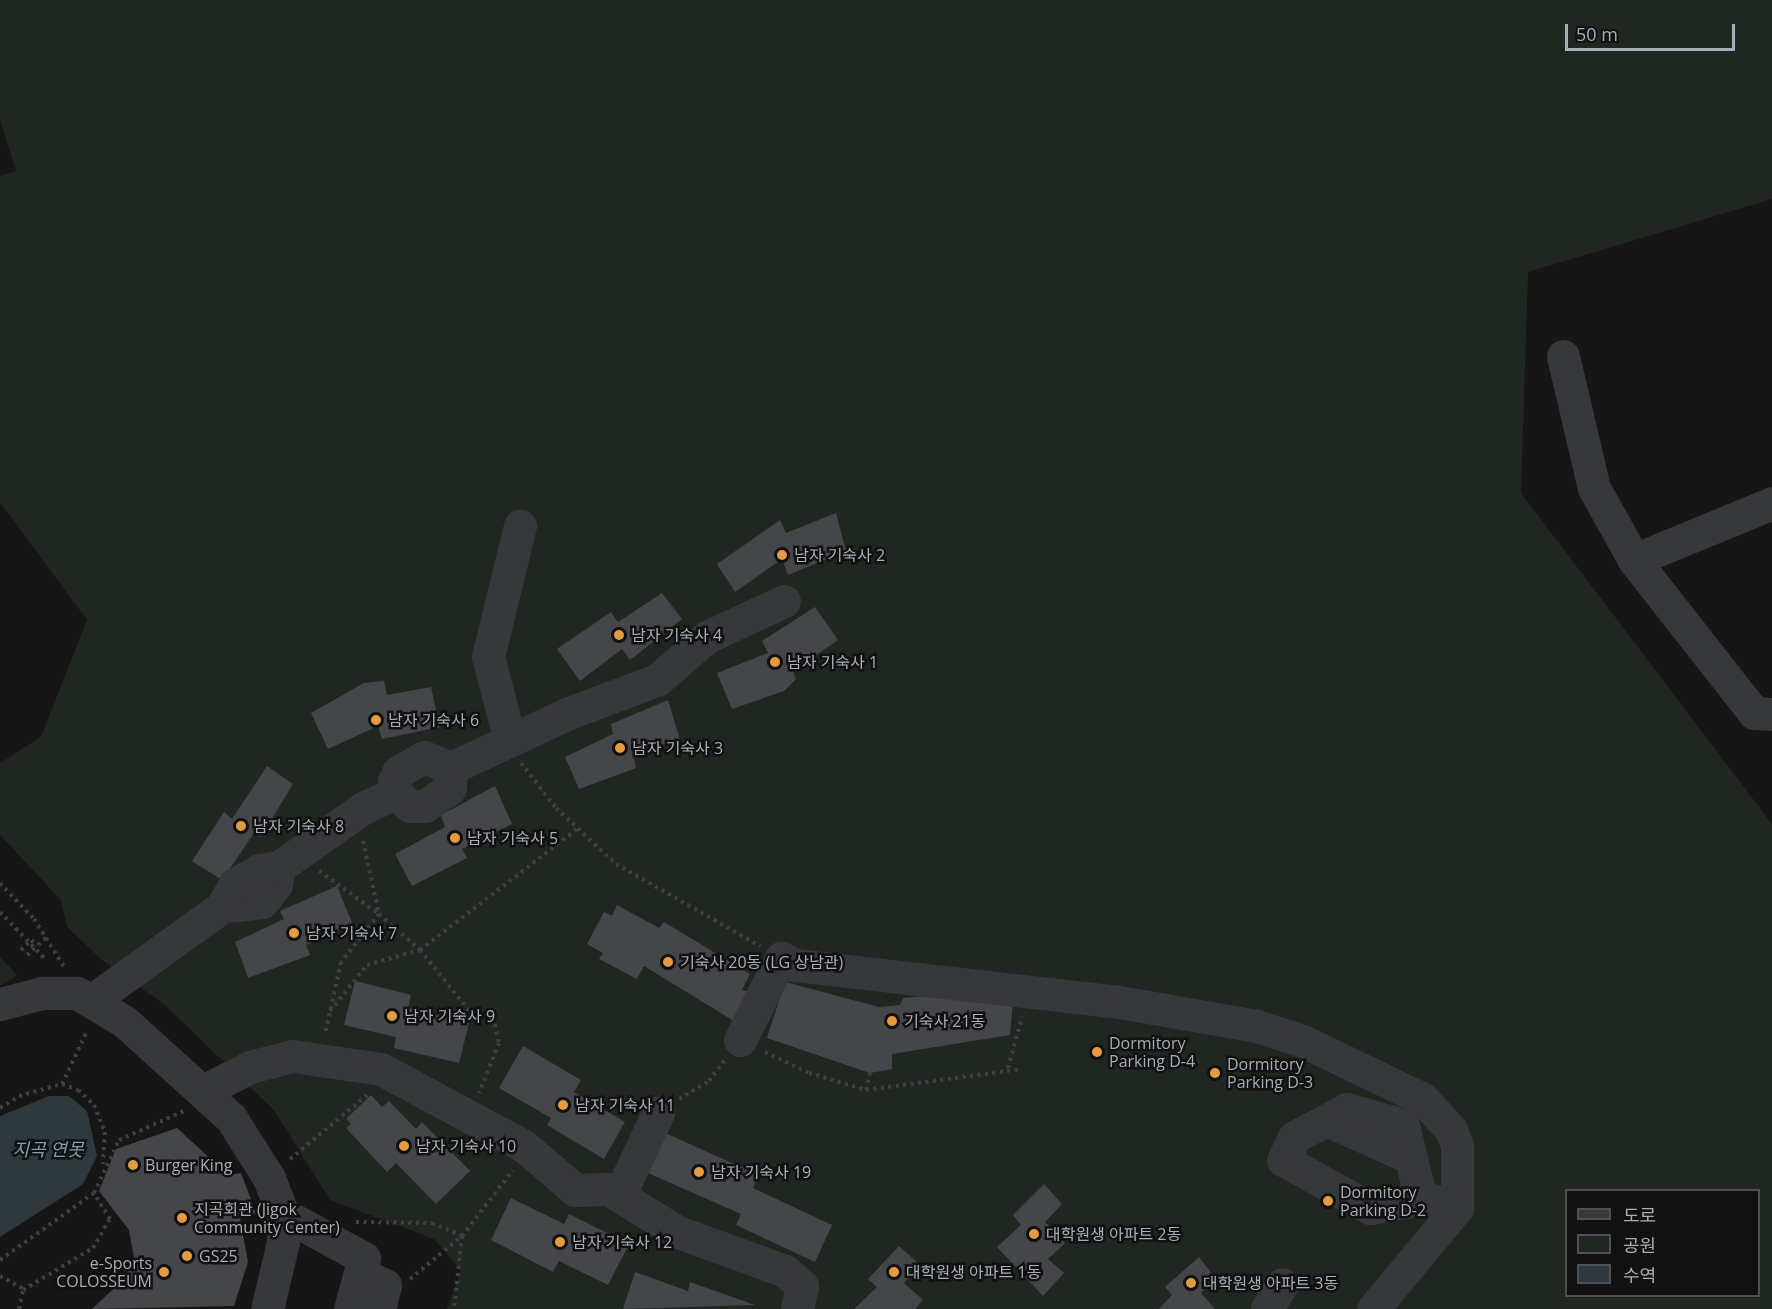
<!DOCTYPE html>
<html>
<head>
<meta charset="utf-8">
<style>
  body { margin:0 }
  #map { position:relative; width:1772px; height:1309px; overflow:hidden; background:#161617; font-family:"Open Sans","Noto Sans KR",sans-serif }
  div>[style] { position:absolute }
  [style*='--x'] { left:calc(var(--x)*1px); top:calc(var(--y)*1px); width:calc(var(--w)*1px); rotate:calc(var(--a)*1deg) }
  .green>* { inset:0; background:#202720 }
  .water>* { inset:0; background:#2f383c }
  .building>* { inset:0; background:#45464a }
  .path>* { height:4px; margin-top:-2px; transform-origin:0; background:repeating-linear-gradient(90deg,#3d3f43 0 3px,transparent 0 7.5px) }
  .minor>* { height:33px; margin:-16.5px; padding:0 16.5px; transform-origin:16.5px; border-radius:16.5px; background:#37383c }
  .path-bridge>* { height:4px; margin-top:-2px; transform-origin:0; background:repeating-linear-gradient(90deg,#3d3f43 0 3px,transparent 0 7.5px) }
  .dots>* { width:16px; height:16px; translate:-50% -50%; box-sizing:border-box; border:3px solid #111112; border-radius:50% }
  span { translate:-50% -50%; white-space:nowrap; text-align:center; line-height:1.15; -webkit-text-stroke:5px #111112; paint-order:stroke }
  .poi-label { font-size:16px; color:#a8aeb6 }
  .left { translate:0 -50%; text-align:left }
  .right { translate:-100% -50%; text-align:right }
  .water-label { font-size:18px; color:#829faf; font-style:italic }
  .legend { position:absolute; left:1565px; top:1189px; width:195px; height:108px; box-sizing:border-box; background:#111112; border:2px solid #4d5054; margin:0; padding:8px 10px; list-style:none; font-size:18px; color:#a8aeb6 }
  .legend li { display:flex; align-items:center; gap:12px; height:30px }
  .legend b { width:30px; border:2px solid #4d5054 }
  .scale { position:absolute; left:1565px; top:24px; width:170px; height:27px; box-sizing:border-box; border:3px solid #a8aeb6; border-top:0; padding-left:8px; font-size:18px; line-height:21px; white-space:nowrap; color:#a8aeb6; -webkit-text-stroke:4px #111112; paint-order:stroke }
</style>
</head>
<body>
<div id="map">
  <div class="green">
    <div style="clip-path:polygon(evenodd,0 0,1772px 0,1772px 199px,1528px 272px,1521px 493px,1772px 824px,1772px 1309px,447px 1309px,461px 1271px,434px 1239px,330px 1200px,274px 1110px,165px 1005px,101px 959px,67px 927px,61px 900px,0 835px,0 763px,41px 737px,87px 620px,0 502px,0 176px,16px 171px,0 120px,0 0,1566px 1190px,1758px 1190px,1758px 1296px,1566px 1296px,1566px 1190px)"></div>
    <div style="clip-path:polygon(0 957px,17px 975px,0 986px)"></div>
  </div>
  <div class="water">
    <div style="clip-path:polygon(49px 1096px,69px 1096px,87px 1111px,97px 1156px,83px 1184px,0 1237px,0 1116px)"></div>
  </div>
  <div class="building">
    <div style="clip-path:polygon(836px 513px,846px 551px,788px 575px,782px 559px,735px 592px,717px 564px,780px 520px,786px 533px)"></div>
    <div style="clip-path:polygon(662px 593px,682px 619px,630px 660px,622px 649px,580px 681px,557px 649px,611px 612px,618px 622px)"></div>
    <div style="clip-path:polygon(815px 607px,838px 640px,793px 671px,796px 679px,784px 691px,732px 709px,717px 673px,768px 653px,762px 641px)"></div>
    <div style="clip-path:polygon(384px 681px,387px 695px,431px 687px,440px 727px,382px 739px,378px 726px,328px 749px,311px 713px,364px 683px)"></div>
    <div style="clip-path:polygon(668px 700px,680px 740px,634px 757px,636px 768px,579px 789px,565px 757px,613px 734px,611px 724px)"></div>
    <div style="clip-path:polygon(267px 766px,293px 784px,261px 837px,254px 833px,222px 880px,192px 861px,224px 812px,232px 819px)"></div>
    <div style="clip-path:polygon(495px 786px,512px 824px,462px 849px,467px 858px,412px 886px,395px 854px,445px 827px,441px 815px)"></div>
    <div style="clip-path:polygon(337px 886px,353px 925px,306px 945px,310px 955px,248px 978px,235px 942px,284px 919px,280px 911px)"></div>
    <div style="clip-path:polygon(617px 905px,659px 928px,664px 922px,750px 974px,742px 990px,749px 992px,734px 1021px,644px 966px,637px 979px,599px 959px,603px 953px,587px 944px,604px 912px,612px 916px)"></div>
    <div style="clip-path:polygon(355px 981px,411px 995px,408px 1008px,469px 1023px,459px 1063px,394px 1048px,396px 1037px,344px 1025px)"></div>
    <div style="clip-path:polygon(785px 982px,879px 1007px,900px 1005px,903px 998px,1014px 989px,1010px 1035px,892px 1054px,892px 1069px,870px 1073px,767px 1038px)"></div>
    <div style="clip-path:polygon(523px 1046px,581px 1080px,574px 1092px,625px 1122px,604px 1159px,547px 1125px,551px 1118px,499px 1088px)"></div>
    <div style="clip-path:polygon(371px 1095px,382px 1107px,389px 1101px,416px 1129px,422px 1122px,470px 1171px,436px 1204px,396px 1163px,387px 1172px,346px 1128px,351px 1124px,346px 1119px)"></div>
    <div style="clip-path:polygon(177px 1128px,228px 1175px,241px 1173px,256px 1213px,240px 1219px,248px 1262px,234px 1306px,92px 1309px,126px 1277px,134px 1258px,129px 1230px,99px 1191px,116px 1149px)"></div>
    <div style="clip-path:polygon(656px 1129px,759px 1175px,753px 1188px,832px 1225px,815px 1262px,736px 1225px,741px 1214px,639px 1169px)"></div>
    <div style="clip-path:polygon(1044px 1184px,1062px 1204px,1045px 1222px,1065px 1243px,1048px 1259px,1064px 1273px,1043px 1296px,997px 1247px,1021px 1225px,1013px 1215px)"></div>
    <div style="clip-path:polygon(511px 1198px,564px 1224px,569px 1214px,629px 1244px,608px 1285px,559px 1261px,553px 1272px,491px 1240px)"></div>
    <div style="clip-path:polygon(899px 1246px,920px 1265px,904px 1283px,923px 1300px,915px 1309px,854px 1309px,877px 1287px,868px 1279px)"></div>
    <div style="clip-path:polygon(1199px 1257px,1215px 1278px,1201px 1293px,1215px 1309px,1159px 1309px,1172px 1295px,1165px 1287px)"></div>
    <div style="clip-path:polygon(635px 1272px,688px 1291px,690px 1282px,755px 1305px,623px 1309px)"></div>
  </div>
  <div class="path">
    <div style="--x:521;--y:763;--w:57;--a:52.1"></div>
    <div style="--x:556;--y:808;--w:82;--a:43"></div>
    <div style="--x:616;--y:864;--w:166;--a:29.7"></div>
    <div style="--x:363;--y:841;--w:75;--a:77.6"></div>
    <div style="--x:379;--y:914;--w:55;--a:41.3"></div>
    <div style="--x:420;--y:950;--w:81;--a:51"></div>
    <div style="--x:471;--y:1013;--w:22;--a:10"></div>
    <div style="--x:493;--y:1017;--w:27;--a:77"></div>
    <div style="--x:499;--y:1043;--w:54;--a:111.8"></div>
    <div style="--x:319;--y:871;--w:74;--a:35.6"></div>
    <div style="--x:379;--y:914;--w:61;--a:128.4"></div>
    <div style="--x:341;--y:962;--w:74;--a:102.5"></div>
    <div style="--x:0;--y:883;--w:50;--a:46.6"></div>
    <div style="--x:34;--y:919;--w:58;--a:57.7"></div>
    <div style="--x:21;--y:950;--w:14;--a:-45"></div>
    <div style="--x:31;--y:940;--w:8;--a:45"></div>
    <div style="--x:27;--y:955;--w:27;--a:-42"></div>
    <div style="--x:330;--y:1011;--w:59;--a:-51.2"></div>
    <div style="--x:367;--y:965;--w:55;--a:-15.8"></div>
    <div style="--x:420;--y:950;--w:198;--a:-37.6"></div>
    <div style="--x:765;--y:1052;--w:49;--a:25.5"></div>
    <div style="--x:809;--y:1073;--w:59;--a:16.6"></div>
    <div style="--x:866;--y:1090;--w:156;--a:-7.7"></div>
    <div style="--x:1008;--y:1068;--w:53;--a:-74.6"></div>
    <div style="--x:62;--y:1084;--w:59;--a:-64.7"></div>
    <div style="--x:866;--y:1090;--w:17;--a:-77"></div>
    <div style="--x:679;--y:1099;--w:35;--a:-31"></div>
    <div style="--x:709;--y:1081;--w:26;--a:-53"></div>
    <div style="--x:0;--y:1108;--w:22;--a:-32"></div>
    <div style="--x:19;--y:1096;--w:45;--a:-15.6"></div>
    <div style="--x:62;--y:1084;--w:17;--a:21"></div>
    <div style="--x:78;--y:1090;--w:22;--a:43"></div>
    <div style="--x:94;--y:1105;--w:29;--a:68"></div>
    <div style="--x:105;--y:1132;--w:32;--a:94"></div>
    <div style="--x:290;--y:1159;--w:100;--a:-39.7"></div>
    <div style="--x:356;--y:1222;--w:76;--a:0.8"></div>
    <div style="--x:432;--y:1223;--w:33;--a:23"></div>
    <div style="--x:462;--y:1236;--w:73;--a:96.3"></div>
    <div style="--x:0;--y:1260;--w:115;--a:-35.5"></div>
    <div style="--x:0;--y:1276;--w:26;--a:29"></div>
    <div style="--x:410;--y:1279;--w:67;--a:-39.6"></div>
    <div style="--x:462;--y:1236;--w:83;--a:-52.3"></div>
    <div style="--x:19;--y:1309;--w:19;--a:-78"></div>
    <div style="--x:23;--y:1290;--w:82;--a:-31"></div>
    <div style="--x:93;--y:1248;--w:34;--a:-60"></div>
    <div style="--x:110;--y:1219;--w:31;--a:-122"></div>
    <div style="--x:94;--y:1193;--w:59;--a:-64.7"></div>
    <div style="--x:119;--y:1140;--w:71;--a:-24"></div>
  </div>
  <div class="minor">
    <div style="--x:1563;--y:356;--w:136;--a:76.8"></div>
    <div style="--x:1594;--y:488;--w:82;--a:60.9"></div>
    <div style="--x:1634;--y:560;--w:194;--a:51.9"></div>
    <div style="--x:1754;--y:713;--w:18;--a:3"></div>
    <div style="--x:1634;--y:560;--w:149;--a:-22.4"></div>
    <div style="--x:510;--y:740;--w:86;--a:-104.8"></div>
    <div style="--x:488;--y:657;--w:135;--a:-76.3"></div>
    <div style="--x:424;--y:757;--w:29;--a:22"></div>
    <div style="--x:451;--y:768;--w:20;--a:93"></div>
    <div style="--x:450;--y:788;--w:31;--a:144"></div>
    <div style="--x:425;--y:806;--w:15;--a:180"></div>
    <div style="--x:410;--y:806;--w:20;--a:-139"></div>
    <div style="--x:395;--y:793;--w:12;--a:-95"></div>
    <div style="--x:394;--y:781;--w:10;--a:-66"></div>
    <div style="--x:398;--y:772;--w:30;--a:-30"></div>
    <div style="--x:451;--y:768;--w:130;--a:-25"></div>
    <div style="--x:569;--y:713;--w:94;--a:-20.6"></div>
    <div style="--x:657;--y:680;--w:66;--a:-40.7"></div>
    <div style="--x:707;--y:637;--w:85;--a:-25.1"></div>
    <div style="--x:222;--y:907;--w:40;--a:-7.1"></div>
    <div style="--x:262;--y:902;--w:22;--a:-51"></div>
    <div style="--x:276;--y:885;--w:18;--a:-81"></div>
    <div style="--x:91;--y:1001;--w:161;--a:-35.7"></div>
    <div style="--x:222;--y:907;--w:26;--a:-61"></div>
    <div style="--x:235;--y:884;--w:28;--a:-30"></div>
    <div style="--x:259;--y:870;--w:20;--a:-9"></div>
    <div style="--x:279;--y:867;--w:103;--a:-35.1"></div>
    <div style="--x:363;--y:808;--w:35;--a:-25"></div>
    <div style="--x:0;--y:1004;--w:43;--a:-14.7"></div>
    <div style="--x:42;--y:993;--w:35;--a:0"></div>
    <div style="--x:77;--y:993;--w:56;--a:31.1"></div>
    <div style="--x:125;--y:1022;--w:143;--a:42.2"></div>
    <div style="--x:231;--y:1118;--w:71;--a:57.7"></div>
    <div style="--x:269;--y:1178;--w:39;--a:69"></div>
    <div style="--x:283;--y:1214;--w:28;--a:90"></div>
    <div style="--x:283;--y:1242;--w:69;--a:103.4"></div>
    <div style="--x:740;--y:1040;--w:92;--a:-63.4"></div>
    <div style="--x:781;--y:958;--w:16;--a:27"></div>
    <div style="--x:795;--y:965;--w:326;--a:6.5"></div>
    <div style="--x:1119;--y:1002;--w:140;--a:9.9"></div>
    <div style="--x:1257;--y:1026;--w:48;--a:18.1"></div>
    <div style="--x:1303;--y:1041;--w:133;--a:25.8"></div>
    <div style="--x:1423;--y:1099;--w:42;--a:47.9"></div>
    <div style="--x:1451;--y:1130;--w:16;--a:68"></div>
    <div style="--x:1457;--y:1145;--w:63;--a:90"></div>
    <div style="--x:1457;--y:1208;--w:131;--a:129.7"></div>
    <div style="--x:203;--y:1091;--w:53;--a:-27.1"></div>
    <div style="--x:250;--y:1067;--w:43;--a:-14.7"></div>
    <div style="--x:292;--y:1056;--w:90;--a:8.3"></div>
    <div style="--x:381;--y:1069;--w:162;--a:28.3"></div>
    <div style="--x:524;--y:1146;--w:67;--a:40.8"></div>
    <div style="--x:575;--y:1190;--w:33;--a:-2"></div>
    <div style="--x:608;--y:1189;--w:82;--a:31.6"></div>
    <div style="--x:678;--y:1232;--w:114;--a:20"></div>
    <div style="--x:785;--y:1271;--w:23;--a:41"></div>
    <div style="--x:802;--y:1286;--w:24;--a:102"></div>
    <div style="--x:1331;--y:1122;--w:88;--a:24.2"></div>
    <div style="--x:619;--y:1196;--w:92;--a:-64.8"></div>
    <div style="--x:1427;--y:1198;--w:58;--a:170"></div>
    <div style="--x:1370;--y:1208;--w:99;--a:-151.1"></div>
    <div style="--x:1283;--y:1160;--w:25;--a:-64"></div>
    <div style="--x:1294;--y:1137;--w:60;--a:-27.8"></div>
    <div style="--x:1347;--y:1109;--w:58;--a:15.9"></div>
    <div style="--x:1403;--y:1125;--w:73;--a:76.5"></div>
    <div style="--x:1420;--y:1196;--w:39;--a:18"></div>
    <div style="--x:283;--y:1214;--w:92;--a:28.5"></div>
    <div style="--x:364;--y:1258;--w:53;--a:105.4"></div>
    <div style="--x:360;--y:1273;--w:28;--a:26"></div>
    <div style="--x:385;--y:1285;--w:25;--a:104"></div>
    <div style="--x:1267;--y:1309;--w:29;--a:-59"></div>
  </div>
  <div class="path-bridge">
    <div style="--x:0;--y:912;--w:66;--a:46.2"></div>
  </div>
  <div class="dots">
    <div style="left:782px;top:555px;background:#e59c40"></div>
    <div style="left:619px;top:635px;background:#e59c40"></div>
    <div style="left:775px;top:662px;background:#e59c40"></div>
    <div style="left:376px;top:720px;background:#e59c40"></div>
    <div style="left:620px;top:748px;background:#e59c40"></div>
    <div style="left:241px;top:826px;background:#e59c40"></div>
    <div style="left:455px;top:838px;background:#e59c40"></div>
    <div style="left:294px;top:933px;background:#e59c40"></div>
    <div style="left:668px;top:962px;background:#e59c40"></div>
    <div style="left:392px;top:1016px;background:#e59c40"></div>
    <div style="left:892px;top:1021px;background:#e59c40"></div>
    <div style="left:1097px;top:1052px;background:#e59c40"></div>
    <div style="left:1215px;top:1073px;background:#e59c40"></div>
    <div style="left:563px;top:1105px;background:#e59c40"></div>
    <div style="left:404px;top:1146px;background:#e59c40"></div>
    <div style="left:133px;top:1165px;background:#e59c40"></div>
    <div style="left:699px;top:1172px;background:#e59c40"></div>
    <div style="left:1328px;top:1201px;background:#e59c40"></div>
    <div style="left:182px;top:1218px;background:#e59c40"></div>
    <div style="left:1034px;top:1234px;background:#e59c40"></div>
    <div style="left:560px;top:1242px;background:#e59c40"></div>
    <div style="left:187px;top:1256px;background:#e59c40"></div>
    <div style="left:164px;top:1272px;background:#e59c40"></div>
    <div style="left:894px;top:1272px;background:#e59c40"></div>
    <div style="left:1191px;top:1283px;background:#e59c40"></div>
  </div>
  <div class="poi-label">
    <span class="left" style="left:794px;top:555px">남자 기숙사 2</span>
    <span class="left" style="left:631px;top:635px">남자 기숙사 4</span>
    <span class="left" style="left:787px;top:662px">남자 기숙사 1</span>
    <span class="left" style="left:388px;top:720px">남자 기숙사 6</span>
    <span class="left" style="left:632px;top:748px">남자 기숙사 3</span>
    <span class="left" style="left:253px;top:826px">남자 기숙사 8</span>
    <span class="left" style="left:467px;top:838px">남자 기숙사 5</span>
    <span class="left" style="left:306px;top:933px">남자 기숙사 7</span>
    <span class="left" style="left:680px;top:962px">기숙사 20동 (LG 상남관)</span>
    <span class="left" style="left:404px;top:1016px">남자 기숙사 9</span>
    <span class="left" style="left:904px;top:1021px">기숙사 21동</span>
    <span class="left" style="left:1109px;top:1052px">Dormitory<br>Parking D-4</span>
    <span class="left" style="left:1227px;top:1073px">Dormitory<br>Parking D-3</span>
    <span class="left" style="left:575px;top:1105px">남자 기숙사 11</span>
    <span class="left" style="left:416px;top:1146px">남자 기숙사 10</span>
    <span class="left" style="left:145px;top:1165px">Burger King</span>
    <span class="left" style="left:711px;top:1172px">남자 기숙사 19</span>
    <span class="left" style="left:1340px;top:1201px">Dormitory<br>Parking D-2</span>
    <span class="left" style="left:194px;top:1218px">지곡회관 (Jigok<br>Community Center)</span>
    <span class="left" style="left:1046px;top:1234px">대학원생 아파트 2동</span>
    <span class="left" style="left:572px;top:1242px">남자 기숙사 12</span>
    <span class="left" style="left:199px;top:1256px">GS25</span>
    <span class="right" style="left:152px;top:1272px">e-Sports<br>COLOSSEUM</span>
    <span class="left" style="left:906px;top:1272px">대학원생 아파트 1동</span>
    <span class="left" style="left:1203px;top:1283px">대학원생 아파트 3동</span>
  </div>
  <div class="water-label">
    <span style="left:48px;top:1149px">지곡 연못</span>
  </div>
  <ul class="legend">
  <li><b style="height:8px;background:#37383c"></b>도로</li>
  <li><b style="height:16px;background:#202720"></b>공원</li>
  <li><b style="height:16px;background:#2f383c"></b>수역</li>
  </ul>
  <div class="scale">50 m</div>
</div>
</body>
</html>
